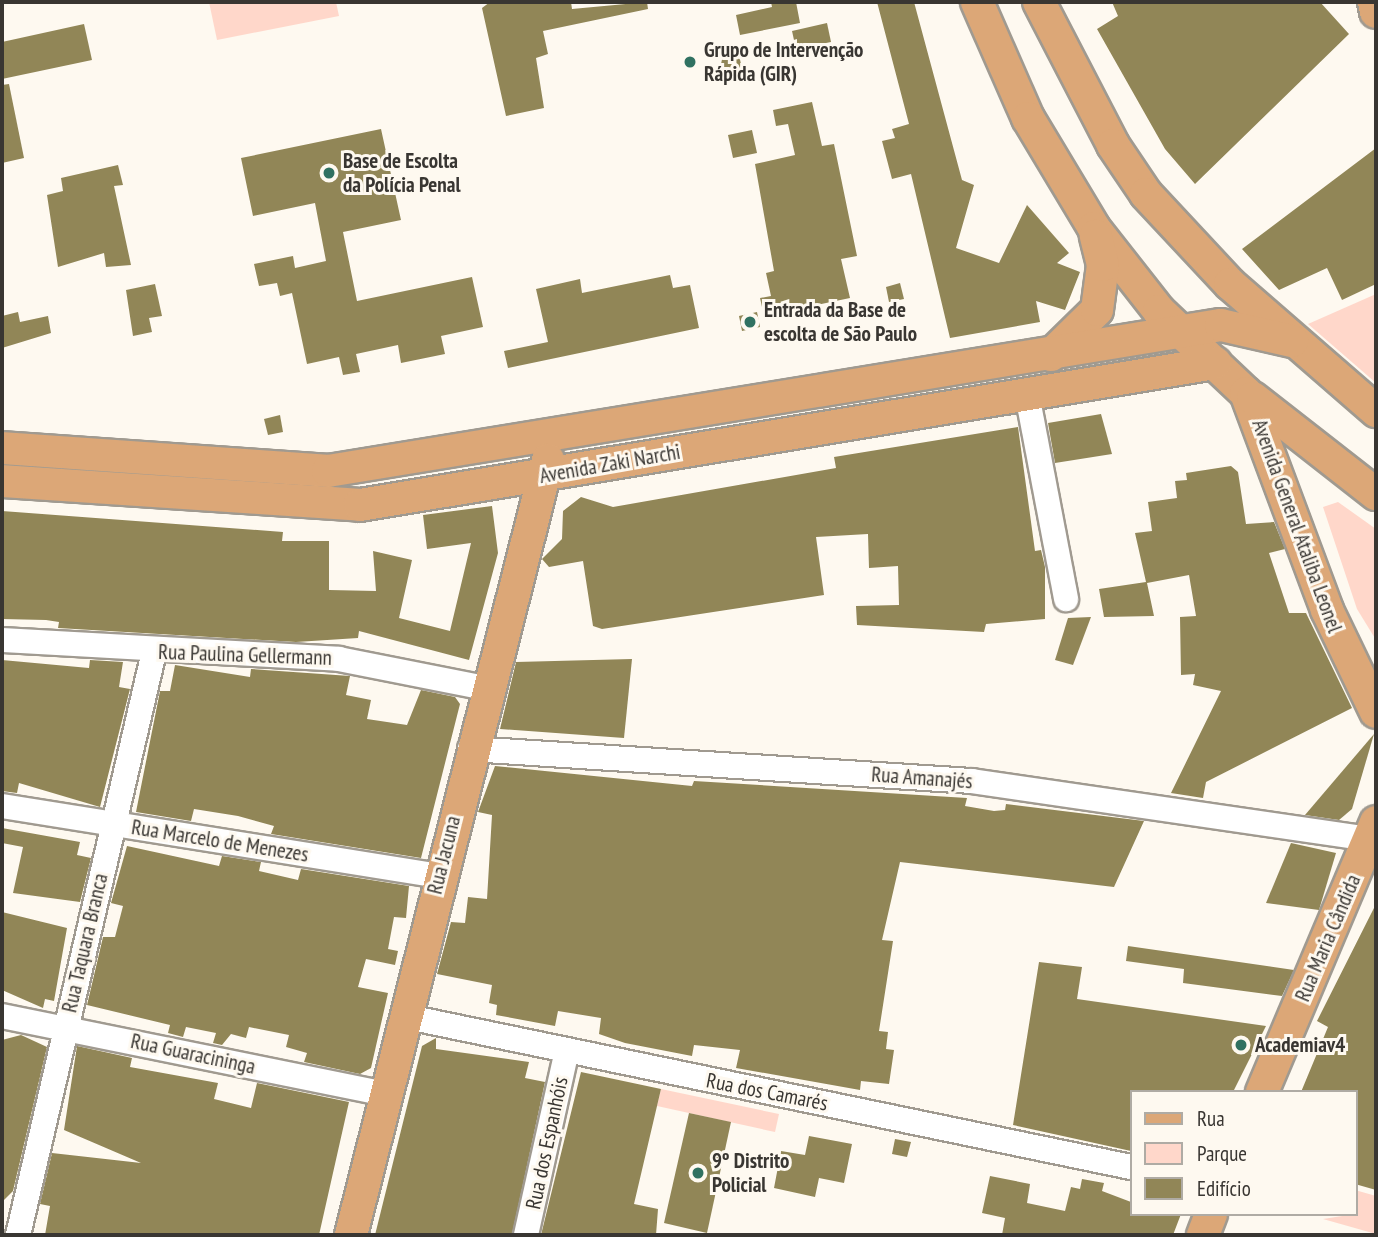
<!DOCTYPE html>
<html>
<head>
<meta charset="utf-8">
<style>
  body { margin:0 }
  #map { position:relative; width:1378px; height:1237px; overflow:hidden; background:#fef9f0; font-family:"PT Sans Narrow",sans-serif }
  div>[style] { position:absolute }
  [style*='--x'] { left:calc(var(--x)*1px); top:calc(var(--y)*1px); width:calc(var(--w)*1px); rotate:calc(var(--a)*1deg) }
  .green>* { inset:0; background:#ffd7ca }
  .building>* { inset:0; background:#918657 }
  .round { border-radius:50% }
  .roads { filter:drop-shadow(2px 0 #a09a90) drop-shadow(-2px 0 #a09a90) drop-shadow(0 2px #a09a90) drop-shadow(0 -2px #a09a90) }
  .minor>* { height:24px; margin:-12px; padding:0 12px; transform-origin:12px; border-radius:12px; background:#fff }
  .major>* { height:32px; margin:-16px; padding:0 16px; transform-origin:16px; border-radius:16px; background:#dca777 }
  .dots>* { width:19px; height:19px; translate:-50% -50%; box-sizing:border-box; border:4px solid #fef9f0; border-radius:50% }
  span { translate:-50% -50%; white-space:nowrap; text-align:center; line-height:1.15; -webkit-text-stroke:6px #fef9f0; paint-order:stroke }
  .poi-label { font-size:21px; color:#393632; font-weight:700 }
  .left { translate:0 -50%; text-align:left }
  .street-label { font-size:21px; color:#393632 }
  .frame { position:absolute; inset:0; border:4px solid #393632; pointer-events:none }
  .legend { position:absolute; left:1130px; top:1090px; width:228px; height:126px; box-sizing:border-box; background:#fef9f0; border:2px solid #afaba4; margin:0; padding:9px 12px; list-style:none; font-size:21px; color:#393632 }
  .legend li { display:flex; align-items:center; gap:14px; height:35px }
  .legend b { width:35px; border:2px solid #afaba4 }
</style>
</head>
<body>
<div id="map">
  <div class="green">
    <div style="clip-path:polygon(209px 2px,336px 2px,339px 16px,217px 40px)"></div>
    <div style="clip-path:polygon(1376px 294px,1376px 383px,1308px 324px)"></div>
    <div style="clip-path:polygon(1338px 502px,1376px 529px,1376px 640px,1357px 609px,1323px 507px)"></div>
    <div style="clip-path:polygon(661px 1089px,779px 1114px,775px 1132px,657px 1106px)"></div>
    <div style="clip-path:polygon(1355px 1190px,1376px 1196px,1376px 1234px,1323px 1219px,1355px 1214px)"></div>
  </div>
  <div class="building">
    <div style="clip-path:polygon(490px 2px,571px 2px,572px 9px,647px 2px,648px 9px,543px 31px,548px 54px,536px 58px,544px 108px,506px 116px,482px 8px)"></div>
    <div style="clip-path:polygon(771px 2px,796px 2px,800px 23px,740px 35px,736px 15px,772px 7px)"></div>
    <div style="clip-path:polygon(877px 2px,914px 2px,962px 180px,974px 185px,956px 248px,999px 263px,1027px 205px,1069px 253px,1057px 263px,1080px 272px,1065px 310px,1036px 301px,1040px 322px,950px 338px,911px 174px,892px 179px,882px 141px,895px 138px,892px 129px,909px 124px)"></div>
    <div style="clip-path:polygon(1112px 2px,1320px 2px,1349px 34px,1195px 184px,1165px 149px,1097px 29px,1118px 16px)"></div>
    <div style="clip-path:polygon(827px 23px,831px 42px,796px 49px,792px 31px)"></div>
    <div style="clip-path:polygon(84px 24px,92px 60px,2px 79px,2px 42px)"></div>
    <div class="round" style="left:721px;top:54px;width:20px;height:20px"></div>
    <div style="clip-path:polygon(9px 84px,24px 158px,2px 163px,2px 85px)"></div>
    <div style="clip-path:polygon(812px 102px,822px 146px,834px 144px,857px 256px,841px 259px,850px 298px,764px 316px,760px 298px,771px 296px,766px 273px,774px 271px,755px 164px,795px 155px,788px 124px,776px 126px,773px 110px)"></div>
    <div style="clip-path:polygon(381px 129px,401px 220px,343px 232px,357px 301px,472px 277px,483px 327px,441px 336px,445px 354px,401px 363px,398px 345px,356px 354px,360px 372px,343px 375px,339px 357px,307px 364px,292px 293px,280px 296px,277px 283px,259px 286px,254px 264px,293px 256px,295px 268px,326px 261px,315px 203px,253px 216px,241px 158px)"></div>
    <div style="clip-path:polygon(752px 130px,757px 153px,733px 158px,728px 135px)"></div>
    <div style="clip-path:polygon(1376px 148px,1376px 284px,1342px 300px,1327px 268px,1279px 290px,1242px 249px)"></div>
    <div style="clip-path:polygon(118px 165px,123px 185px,114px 186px,131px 265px,106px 267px,104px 253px,58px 267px,47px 195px,63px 191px,61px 178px)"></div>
    <div style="clip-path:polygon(670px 275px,673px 288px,690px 285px,699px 328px,508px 368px,504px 351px,548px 342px,536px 289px,580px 279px,582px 293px)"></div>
    <div style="clip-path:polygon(900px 283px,904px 299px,889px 302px,886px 287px)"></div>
    <div style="clip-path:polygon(155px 284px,162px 316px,149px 318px,152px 332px,133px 336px,126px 290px)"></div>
    <div style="clip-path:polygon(18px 312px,20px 322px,48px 316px,51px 333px,2px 348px,2px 316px)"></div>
    <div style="clip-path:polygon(757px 312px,760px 327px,742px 331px,739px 316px)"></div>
    <div style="clip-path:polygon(1101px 414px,1112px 454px,1055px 463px,1048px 423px)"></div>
    <div style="clip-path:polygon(280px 415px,283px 432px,268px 435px,264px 419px)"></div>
    <div style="clip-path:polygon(1018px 427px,1035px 551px,1041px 550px,1045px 567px,1045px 619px,986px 624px,984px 632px,857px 625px,856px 606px,899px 605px,898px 566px,869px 568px,868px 534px,816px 537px,824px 595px,602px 629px,593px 626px,583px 561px,549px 567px,542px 559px,562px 539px,563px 511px,581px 497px,613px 507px,836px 468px,834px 457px)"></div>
    <div style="clip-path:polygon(1231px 466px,1238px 472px,1246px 524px,1274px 522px,1285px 549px,1269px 553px,1289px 613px,1306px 613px,1352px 708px,1206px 782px,1203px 798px,1171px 793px,1221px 691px,1193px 685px,1195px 674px,1181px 675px,1180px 617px,1196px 616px,1189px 575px,1147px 583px,1154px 616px,1104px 617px,1099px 589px,1146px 582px,1135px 533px,1152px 531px,1148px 502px,1177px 498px,1175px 481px,1187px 480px,1186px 473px)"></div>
    <div style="clip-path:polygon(492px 506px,498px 553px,469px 660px,359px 631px,358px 638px,296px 642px,58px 628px,59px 622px,46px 620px,2px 619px,2px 511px,283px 532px,282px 541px,329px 541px,329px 590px,376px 591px,373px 551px,412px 560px,399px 618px,450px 631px,471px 543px,427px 549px,423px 515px)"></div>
    <div style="clip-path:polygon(1091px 617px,1073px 665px,1055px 660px,1068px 618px)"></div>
    <div style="clip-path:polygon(632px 659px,624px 738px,500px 729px,516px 662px)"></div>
    <div style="clip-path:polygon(2px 660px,89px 668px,90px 660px,123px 662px,119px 687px,130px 689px,100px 807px,19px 783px,17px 793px,2px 791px)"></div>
    <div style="clip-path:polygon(175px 665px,250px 677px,251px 669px,350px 676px,346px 695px,371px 700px,367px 719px,407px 725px,421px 690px,455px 697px,460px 704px,421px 858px,271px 834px,274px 826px,238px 816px,194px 809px,191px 821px,136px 812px,160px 691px,170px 691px)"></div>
    <div style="clip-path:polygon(1374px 734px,1352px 809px,1339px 820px,1305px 815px)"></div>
    <div style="clip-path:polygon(495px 766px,692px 786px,694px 781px,967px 798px,965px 806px,994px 811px,1005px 810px,1006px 804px,1144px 821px,1114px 887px,900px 862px,882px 940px,893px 941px,879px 1031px,888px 1032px,886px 1049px,894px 1050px,889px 1084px,861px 1081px,860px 1090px,736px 1068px,740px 1050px,694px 1045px,692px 1056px,625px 1043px,599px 1034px,601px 1018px,558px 1011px,555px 1026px,496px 1015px,497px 1005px,489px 1003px,492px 985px,437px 974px,451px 922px,465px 923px,468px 897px,487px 899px,492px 815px,478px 812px)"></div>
    <div style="clip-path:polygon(2px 828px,80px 842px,77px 855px,91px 858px,80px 902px,13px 893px,23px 847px,2px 843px)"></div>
    <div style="clip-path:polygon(1291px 843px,1336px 853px,1319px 910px,1266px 903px)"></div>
    <div style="clip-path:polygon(127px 846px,219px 866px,222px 856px,261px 862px,259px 871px,298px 880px,301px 869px,409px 886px,406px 918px,394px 917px,388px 949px,398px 951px,395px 965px,366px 959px,358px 987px,388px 993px,371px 1068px,360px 1074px,304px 1062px,307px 1053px,286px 1047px,289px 1035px,249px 1027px,246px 1038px,231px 1034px,222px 1045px,213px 1043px,216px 1033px,186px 1027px,183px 1037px,168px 1033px,170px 1025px,87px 1005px,103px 937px,115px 937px,123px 906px,111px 903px)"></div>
    <div style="clip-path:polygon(1376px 904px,1376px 1190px,1355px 1184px,1355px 1092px,1301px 1092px,1328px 1027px,1317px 1021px)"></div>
    <div style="clip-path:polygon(2px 912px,67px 928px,54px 1001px,45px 999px,43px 1008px,2px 990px)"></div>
    <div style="clip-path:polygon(1128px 946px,1294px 970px,1282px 996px,1183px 983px,1184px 969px,1126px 961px)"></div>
    <div style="clip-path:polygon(1039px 962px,1082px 967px,1077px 999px,1266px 1026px,1233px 1092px,1131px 1092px,1131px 1151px,1013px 1125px)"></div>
    <div style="clip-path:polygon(21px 1035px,47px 1047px,13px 1191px,2px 1202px,2px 1040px)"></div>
    <div style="clip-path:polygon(436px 1038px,436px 1049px,529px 1062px,525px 1078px,545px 1082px,512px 1235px,375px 1235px,422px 1046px)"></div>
    <div style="clip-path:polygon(77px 1046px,132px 1058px,130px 1067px,218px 1083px,214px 1099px,251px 1108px,257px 1083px,349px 1102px,319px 1235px,45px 1235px,50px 1206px,40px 1204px,52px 1153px,141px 1163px,64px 1130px)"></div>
    <div style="clip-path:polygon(581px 1072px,661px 1089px,634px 1204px,658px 1209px,656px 1235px,541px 1235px)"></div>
    <div style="clip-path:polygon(689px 1113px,731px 1122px,707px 1233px,664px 1223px)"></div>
    <div style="clip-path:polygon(809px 1136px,852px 1144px,844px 1183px,819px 1178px,815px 1197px,774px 1188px,781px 1151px,805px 1155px)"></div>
    <div style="clip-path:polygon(895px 1139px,911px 1142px,907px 1157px,892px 1154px)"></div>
    <div style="clip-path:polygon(990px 1176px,1030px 1184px,1027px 1203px,1065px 1211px,1071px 1187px,1080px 1189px,1082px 1179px,1104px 1183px,1102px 1191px,1131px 1202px,1131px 1214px,1181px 1214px,1173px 1235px,1002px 1235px,1005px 1218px,982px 1213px)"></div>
  </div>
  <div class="roads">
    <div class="minor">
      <div style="--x:1027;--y:394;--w:209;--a:79.2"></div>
      <div style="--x:2;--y:640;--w:338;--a:3.2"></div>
      <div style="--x:339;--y:659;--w:150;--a:11.2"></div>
      <div style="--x:470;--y:749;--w:503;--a:3.65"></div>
      <div style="--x:972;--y:781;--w:401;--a:8.3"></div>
      <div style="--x:2;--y:806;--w:443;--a:9.1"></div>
      <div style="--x:2;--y:1016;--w:391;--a:11.5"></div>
      <div style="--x:403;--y:1016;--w:743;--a:11.72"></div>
      <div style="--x:18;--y:1235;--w:599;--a:-76.87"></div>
      <div style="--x:526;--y:1235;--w:189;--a:-77.5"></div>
    </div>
    <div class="major">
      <div style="--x:977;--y:2;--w:127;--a:66.3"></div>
      <div style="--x:1028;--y:118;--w:128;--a:59"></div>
      <div style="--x:1094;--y:228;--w:105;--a:51.9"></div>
      <div style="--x:1159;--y:311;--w:120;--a:43.3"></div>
      <div style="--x:1246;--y:393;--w:232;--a:69.5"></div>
      <div style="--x:1327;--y:610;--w:113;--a:64.3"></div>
      <div style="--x:1039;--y:2;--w:161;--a:62.6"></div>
      <div style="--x:1113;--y:145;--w:59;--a:56"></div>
      <div style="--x:1146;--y:194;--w:123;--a:47"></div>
      <div style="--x:1230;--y:284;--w:194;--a:41"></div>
      <div style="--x:1374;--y:2;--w:10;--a:79"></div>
      <div style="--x:1051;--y:355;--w:64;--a:-44.4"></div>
      <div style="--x:1097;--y:310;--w:45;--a:-82.4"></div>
      <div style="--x:1103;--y:265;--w:30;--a:-104"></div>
      <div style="--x:1253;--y:398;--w:156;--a:38"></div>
      <div style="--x:2;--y:448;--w:327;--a:4"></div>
      <div style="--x:328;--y:471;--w:905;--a:-9.29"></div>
      <div style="--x:1221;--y:325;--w:73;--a:12.7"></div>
      <div style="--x:2;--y:481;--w:359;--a:3.8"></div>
      <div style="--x:360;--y:505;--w:867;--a:-9.43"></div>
      <div style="--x:1262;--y:1092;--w:293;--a:-67.1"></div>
      <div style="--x:351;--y:1235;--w:800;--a:-75.74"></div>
      <div style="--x:1203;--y:1235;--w:22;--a:-69"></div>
    </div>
  </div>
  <div class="dots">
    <div style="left:690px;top:62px;background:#307161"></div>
    <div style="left:329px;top:173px;background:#307161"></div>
    <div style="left:750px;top:322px;background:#307161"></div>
    <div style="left:1241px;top:1045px;background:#307161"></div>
    <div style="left:698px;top:1173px;background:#307161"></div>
  </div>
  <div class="poi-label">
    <span class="left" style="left:704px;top:62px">Grupo de Intervenção<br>Rápida (GIR)</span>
    <span class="left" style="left:343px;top:173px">Base de Escolta<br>da Polícia Penal</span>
    <span class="left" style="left:764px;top:322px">Entrada da Base de<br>escolta de São Paulo</span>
    <span class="left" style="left:1255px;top:1045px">Academiav4</span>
    <span class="left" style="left:712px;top:1173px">9º Distrito<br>Policial</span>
  </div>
  <div class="street-label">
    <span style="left:610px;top:464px;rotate:-10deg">Avenida Zaki Narchi</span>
    <span style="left:1297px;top:526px;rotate:70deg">Avenida General Ataliba Leonel</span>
    <span style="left:245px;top:655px;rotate:2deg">Rua Paulina Gellermann</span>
    <span style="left:922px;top:778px;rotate:4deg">Rua Amanajés</span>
    <span style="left:220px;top:841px;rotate:9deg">Rua Marcelo de Menezes</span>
    <span style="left:444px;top:855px;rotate:-76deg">Rua Jacuna</span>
    <span style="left:1328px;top:938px;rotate:-67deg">Rua Maria Cândida</span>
    <span style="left:85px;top:943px;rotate:-77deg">Rua Taquara Branca</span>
    <span style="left:193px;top:1054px;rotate:12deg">Rua Guaracininga</span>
    <span style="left:767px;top:1092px;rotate:11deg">Rua dos Camarés</span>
    <span style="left:547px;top:1143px;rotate:-78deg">Rua dos Espanhóis</span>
  </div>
  <div class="frame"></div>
  <ul class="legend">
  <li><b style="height:9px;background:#dca777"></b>Rua</li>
  <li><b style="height:19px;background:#ffd7ca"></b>Parque</li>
  <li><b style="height:19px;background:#918657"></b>Edifício</li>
  </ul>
</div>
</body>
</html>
